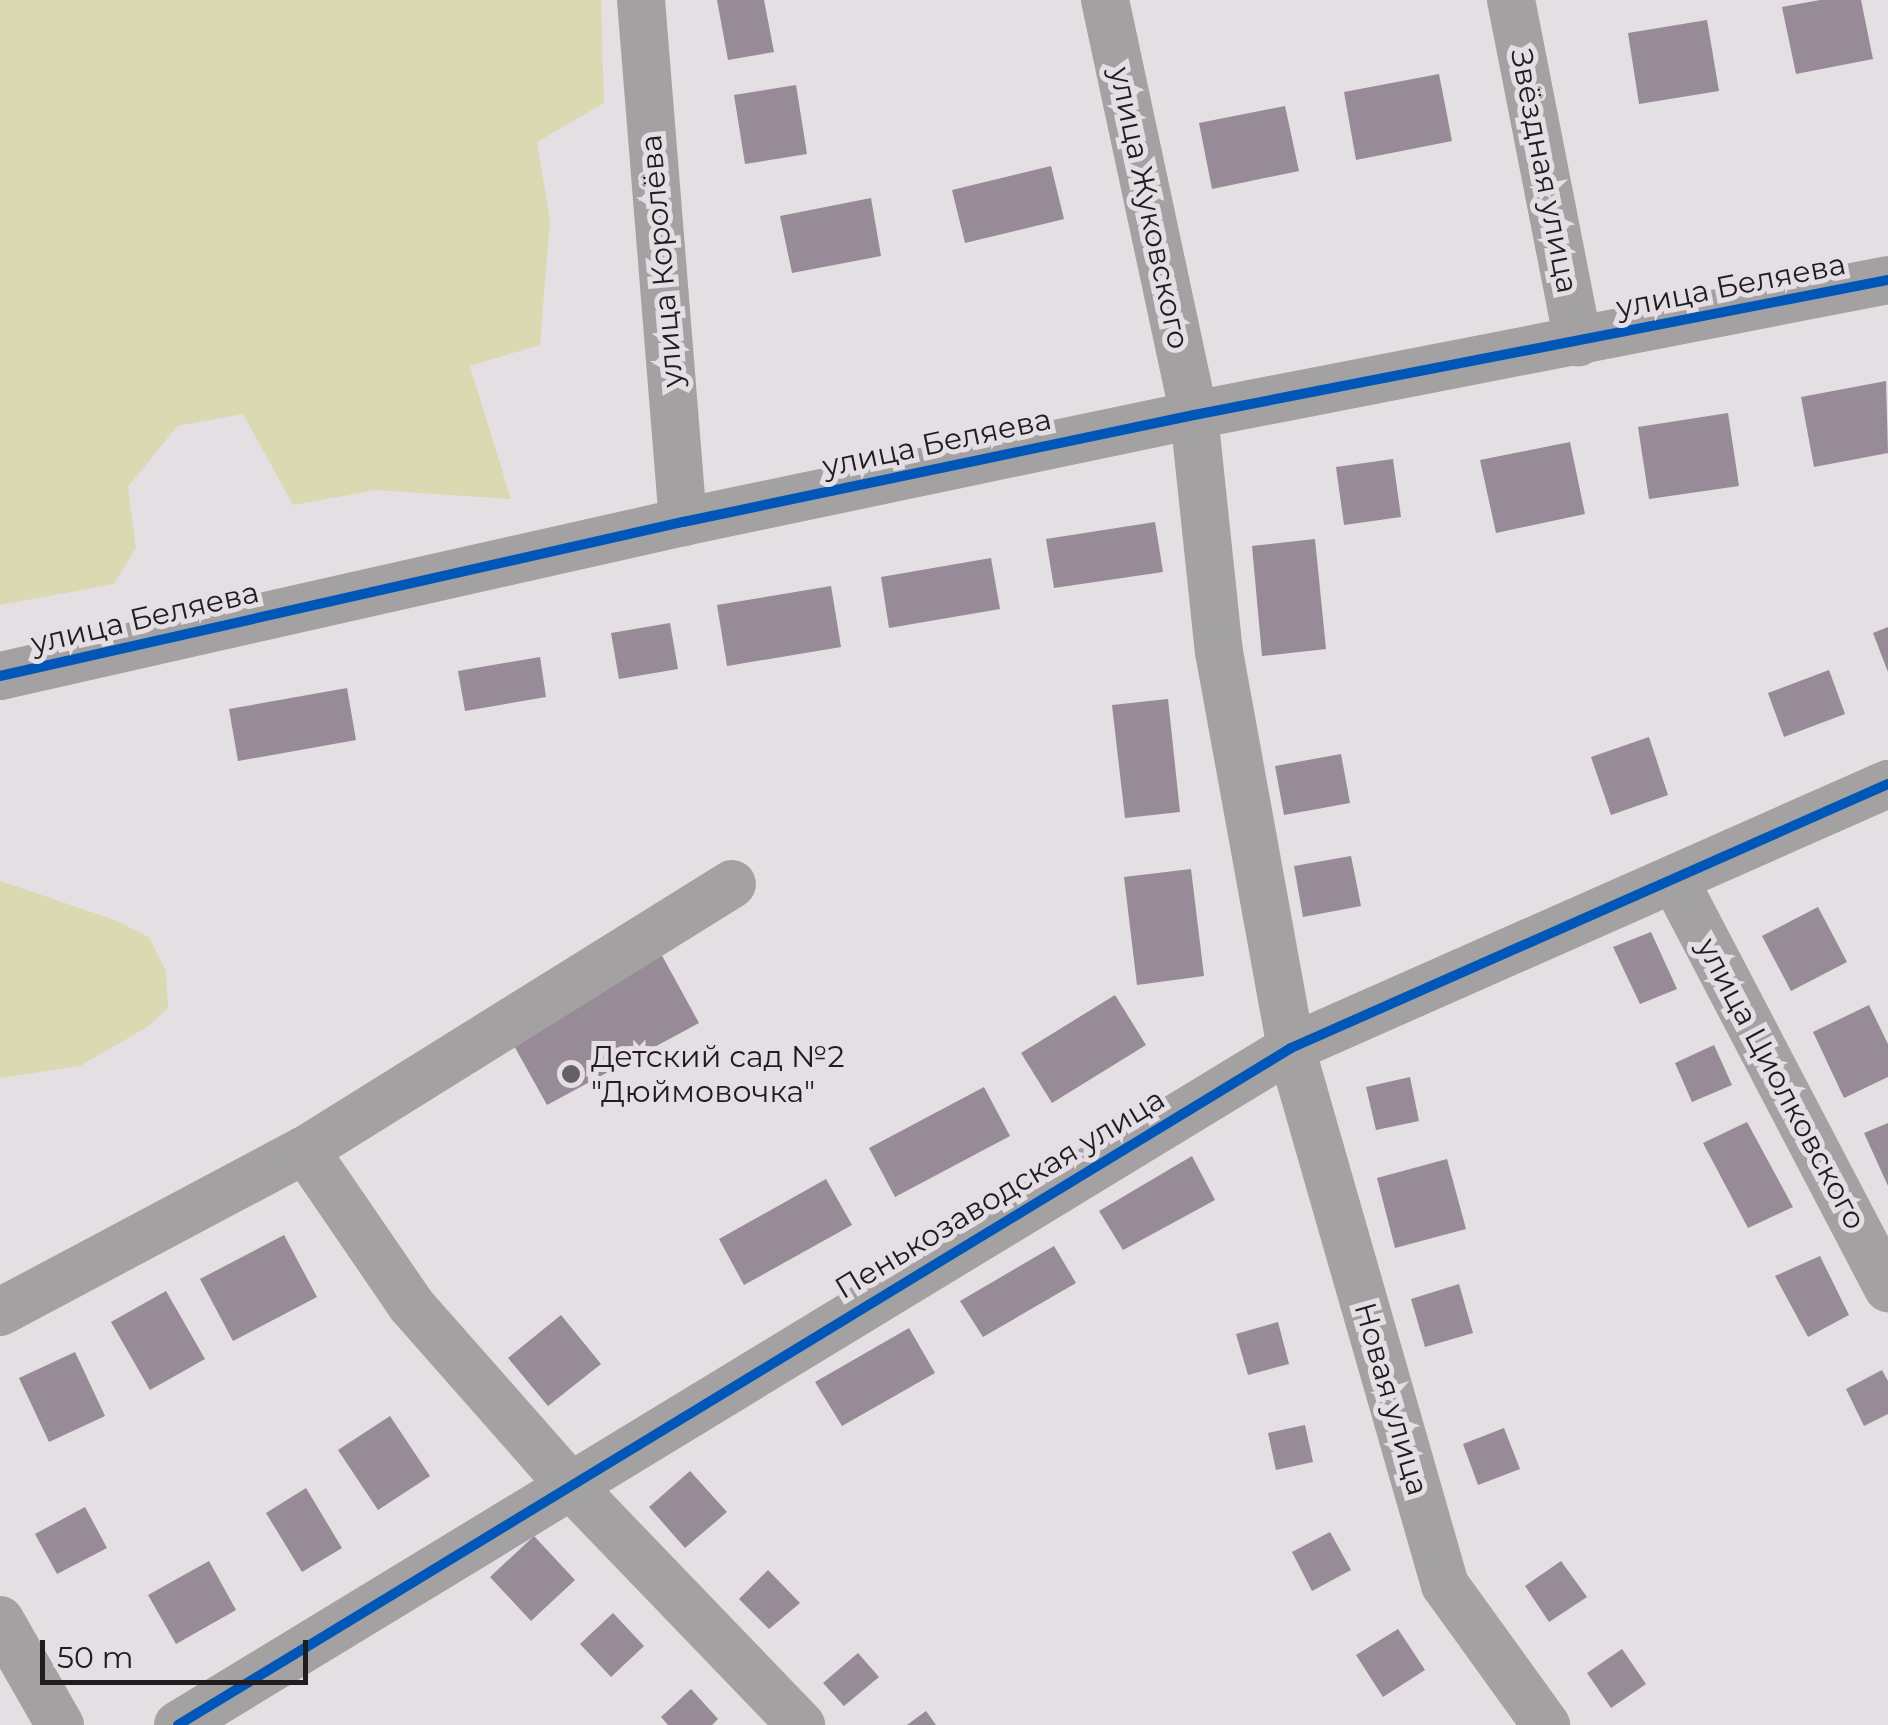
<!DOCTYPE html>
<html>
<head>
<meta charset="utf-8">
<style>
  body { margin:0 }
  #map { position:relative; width:1888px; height:1725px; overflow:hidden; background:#e4dfe3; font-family:Montserrat,sans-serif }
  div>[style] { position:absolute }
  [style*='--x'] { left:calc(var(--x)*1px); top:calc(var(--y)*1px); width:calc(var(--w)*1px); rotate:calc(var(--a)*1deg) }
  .green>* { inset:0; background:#dbd9b1 }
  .building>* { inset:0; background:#968b96 }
  .minor>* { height:48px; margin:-24px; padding:0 24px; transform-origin:24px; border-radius:24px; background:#a3a1a2 }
  .cycleway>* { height:10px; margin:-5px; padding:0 5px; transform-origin:5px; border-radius:5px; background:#0057b8 }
  .dots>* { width:28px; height:28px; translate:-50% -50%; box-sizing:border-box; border:5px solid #e5dee4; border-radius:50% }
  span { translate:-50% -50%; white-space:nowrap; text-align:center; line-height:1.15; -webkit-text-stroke:10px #e5dee4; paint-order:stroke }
  .street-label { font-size:30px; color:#1f1d1f }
  .poi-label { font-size:30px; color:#1f1d1f }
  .left { translate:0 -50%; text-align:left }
  .scale { position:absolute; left:40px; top:1640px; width:268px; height:45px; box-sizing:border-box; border:5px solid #1f1d1f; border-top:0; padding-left:12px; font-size:30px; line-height:35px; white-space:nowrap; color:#1f1d1f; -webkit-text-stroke:8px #e5dee4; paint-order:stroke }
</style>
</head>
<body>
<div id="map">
  <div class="green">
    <div style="clip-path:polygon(0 0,601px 0,604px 103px,537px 142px,550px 221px,540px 345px,470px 366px,511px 499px,376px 490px,293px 505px,243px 414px,177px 426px,128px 487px,136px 548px,114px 584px,0 605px)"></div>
    <div style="clip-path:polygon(0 881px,115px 920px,149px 937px,166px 971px,168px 1008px,149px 1026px,80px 1066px,0 1078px)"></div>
  </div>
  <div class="building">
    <div style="clip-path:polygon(717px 0,764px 0,774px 52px,728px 60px)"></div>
    <div style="clip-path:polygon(1820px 0,1861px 0,1873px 59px,1796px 74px,1782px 7px)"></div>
    <div style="clip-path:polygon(1707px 20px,1719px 91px,1639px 104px,1628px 33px)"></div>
    <div style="clip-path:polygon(1439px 74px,1452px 141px,1356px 160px,1344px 92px)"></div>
    <div style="clip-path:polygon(796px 85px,807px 154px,745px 164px,734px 95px)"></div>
    <div style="clip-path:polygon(1285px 106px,1299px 171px,1212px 189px,1199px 123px)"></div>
    <div style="clip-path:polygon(1051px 166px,1064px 219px,965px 243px,952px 190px)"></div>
    <div style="clip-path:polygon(871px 198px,881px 256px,792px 273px,780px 216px)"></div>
    <div style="clip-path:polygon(1886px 381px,1888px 453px,1814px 467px,1801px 397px)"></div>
    <div style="clip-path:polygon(1728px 413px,1739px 486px,1649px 499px,1638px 427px)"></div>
    <div style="clip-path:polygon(1570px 442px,1585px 514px,1496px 533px,1480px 460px)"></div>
    <div style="clip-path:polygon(1393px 459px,1401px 517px,1344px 525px,1336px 467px)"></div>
    <div style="clip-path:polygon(1155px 522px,1163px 572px,1054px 588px,1046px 539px)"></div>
    <div style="clip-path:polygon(1315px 539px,1326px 649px,1262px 656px,1252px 546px)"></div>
    <div style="clip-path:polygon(991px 558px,1000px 609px,889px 628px,881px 577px)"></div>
    <div style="clip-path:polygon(831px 586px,841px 647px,727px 666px,717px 605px)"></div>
    <div style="clip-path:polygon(670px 623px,678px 669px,619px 679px,611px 633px)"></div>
    <div style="clip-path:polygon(1888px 627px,1888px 672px,1873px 633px)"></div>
    <div style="clip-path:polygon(540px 657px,546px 697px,465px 711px,458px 671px)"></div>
    <div style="clip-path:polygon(1829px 670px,1845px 714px,1784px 737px,1768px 693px)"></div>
    <div style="clip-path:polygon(347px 688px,356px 740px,238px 761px,229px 709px)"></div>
    <div style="clip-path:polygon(1168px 699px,1180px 812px,1125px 818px,1112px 705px)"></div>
    <div style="clip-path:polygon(1649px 737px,1668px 795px,1611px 815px,1591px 757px)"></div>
    <div style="clip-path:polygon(1341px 754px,1350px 803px,1284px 815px,1275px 766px)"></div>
    <div style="clip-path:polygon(1351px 856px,1361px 906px,1303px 917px,1294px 866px)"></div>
    <div style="clip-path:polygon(1191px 869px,1204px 976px,1137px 985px,1124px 877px)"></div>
    <div style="clip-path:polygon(1818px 907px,1847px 962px,1791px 991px,1762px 936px)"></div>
    <div style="clip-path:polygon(1651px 932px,1677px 989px,1640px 1004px,1613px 947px)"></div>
    <div style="clip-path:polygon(660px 952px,699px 1023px,547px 1105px,508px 1035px)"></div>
    <div style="clip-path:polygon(1115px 995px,1146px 1045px,1052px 1103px,1021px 1053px)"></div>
    <div style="clip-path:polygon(1869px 1005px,1888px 1044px,1888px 1077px,1844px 1098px,1813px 1032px)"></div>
    <div style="clip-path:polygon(1714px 1045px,1732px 1085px,1692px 1102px,1675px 1063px)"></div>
    <div style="clip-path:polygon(1410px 1077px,1419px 1121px,1376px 1130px,1366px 1087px)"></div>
    <div style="clip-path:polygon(984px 1087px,1010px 1136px,895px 1197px,869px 1148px)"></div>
    <div style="clip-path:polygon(1747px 1122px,1793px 1207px,1748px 1228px,1703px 1143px)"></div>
    <div style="clip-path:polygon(1888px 1123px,1888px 1186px,1864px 1133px)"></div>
    <div style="clip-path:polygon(1192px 1156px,1215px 1200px,1123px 1250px,1099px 1211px)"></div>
    <div style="clip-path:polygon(1447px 1159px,1466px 1229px,1395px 1248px,1377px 1178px)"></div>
    <div style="clip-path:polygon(826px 1179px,852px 1225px,744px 1285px,719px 1239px)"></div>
    <div style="clip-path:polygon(284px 1235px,317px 1297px,233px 1341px,200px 1279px)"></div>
    <div style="clip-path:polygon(1054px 1246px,1076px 1283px,983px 1337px,960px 1301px)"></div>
    <div style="clip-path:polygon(1820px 1256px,1849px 1315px,1808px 1337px,1775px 1276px)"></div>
    <div style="clip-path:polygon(1459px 1284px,1473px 1333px,1425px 1347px,1411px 1299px)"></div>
    <div style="clip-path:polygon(166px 1291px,205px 1359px,150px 1390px,111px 1322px)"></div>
    <div style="clip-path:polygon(561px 1315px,601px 1364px,548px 1406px,508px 1358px)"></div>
    <div style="clip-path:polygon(1278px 1322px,1289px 1364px,1248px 1375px,1236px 1334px)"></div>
    <div style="clip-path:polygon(909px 1328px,935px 1373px,842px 1426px,815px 1382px)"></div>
    <div style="clip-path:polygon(75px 1352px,105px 1416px,49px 1442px,19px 1378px)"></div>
    <div style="clip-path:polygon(1882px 1370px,1888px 1381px,1888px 1414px,1864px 1426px,1846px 1389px)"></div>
    <div style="clip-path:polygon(390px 1416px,430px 1476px,378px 1510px,338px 1450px)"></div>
    <div style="clip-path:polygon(1305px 1425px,1313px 1462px,1276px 1470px,1268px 1433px)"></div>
    <div style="clip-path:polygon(1504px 1428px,1520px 1469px,1478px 1485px,1463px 1444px)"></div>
    <div style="clip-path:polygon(690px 1471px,727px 1512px,685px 1548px,649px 1507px)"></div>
    <div style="clip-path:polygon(306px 1488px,342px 1548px,302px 1572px,266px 1513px)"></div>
    <div style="clip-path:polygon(85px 1507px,107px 1548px,57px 1574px,35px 1534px)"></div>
    <div style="clip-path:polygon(1330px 1532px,1351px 1570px,1312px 1591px,1292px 1552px)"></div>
    <div style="clip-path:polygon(534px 1536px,575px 1580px,531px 1621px,490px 1577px)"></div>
    <div style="clip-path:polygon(209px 1561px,236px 1610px,176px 1644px,148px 1595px)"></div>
    <div style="clip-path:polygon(1561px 1561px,1587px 1597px,1549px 1622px,1525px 1586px)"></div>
    <div style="clip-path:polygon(768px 1570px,800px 1603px,769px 1629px,739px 1599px)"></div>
    <div style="clip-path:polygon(613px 1613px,644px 1646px,611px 1677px,580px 1644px)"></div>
    <div style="clip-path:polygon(1398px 1629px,1425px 1670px,1383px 1697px,1356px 1655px)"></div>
    <div style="clip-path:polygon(1622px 1649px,1646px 1684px,1611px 1708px,1587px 1673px)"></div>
    <div style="clip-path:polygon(858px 1653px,879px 1677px,844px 1706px,823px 1683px)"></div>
    <div style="clip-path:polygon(691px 1689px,718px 1719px,712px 1725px,668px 1725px,661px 1717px)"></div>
    <div style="clip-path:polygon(926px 1711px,936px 1725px,907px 1725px)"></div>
  </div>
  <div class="minor">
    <div style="--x:641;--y:0;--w:524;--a:85.4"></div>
    <div style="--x:1105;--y:0;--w:424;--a:77.9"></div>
    <div style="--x:1194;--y:415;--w:238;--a:84"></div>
    <div style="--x:1219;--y:652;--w:402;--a:79.7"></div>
    <div style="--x:1291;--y:1048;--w:559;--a:74"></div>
    <div style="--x:1445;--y:1585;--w:173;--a:54.2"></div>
    <div style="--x:1511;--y:0;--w:349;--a:78.9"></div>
    <div style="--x:0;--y:676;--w:700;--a:-12.71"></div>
    <div style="--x:683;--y:522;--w:522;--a:-11.83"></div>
    <div style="--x:1194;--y:415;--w:707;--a:-11.01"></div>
    <div style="--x:1674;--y:879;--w:462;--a:62.4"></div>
    <div style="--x:305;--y:1150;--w:503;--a:-31.92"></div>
    <div style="--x:0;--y:1312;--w:345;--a:-28"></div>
    <div style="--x:305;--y:1150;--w:188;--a:55.6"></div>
    <div style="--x:411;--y:1305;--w:239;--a:48.6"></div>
    <div style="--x:569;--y:1484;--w:335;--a:46.1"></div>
    <div style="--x:0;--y:1620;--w:121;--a:60.3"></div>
    <div style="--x:178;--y:1725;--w:1303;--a:-31.31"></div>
    <div style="--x:1291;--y:1048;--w:653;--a:-23.86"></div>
  </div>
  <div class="cycleway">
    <div style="--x:0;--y:676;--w:700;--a:-12.71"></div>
    <div style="--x:683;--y:522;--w:522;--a:-11.83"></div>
    <div style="--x:1194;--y:415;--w:707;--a:-11.01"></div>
    <div style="--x:178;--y:1725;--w:1303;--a:-31.31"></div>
    <div style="--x:1291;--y:1048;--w:653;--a:-23.86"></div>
  </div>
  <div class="dots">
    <div style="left:571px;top:1074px;background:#646164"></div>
  </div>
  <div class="street-label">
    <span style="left:1544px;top:171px;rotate:79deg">Звёздная улица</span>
    <span style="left:1149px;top:208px;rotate:78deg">улица Жуковского</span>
    <span style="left:662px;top:261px;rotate:-95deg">улица Королёва</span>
    <span style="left:1731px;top:286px;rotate:-11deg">улица Беляева</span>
    <span style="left:937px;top:443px;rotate:-12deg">улица Беляева</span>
    <span style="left:145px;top:618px;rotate:-13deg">улица Беляева</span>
    <span style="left:1781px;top:1084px;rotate:62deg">улица Циолковского</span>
    <span style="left:1000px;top:1194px;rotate:-31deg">Пенькозаводская улица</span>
    <span style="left:1391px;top:1399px;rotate:74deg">Новая улица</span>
  </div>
  <div class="poi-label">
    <span class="left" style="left:591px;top:1074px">Детский сад №2<br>"Дюймовочка"</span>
  </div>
  <div class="scale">50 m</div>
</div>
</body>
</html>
